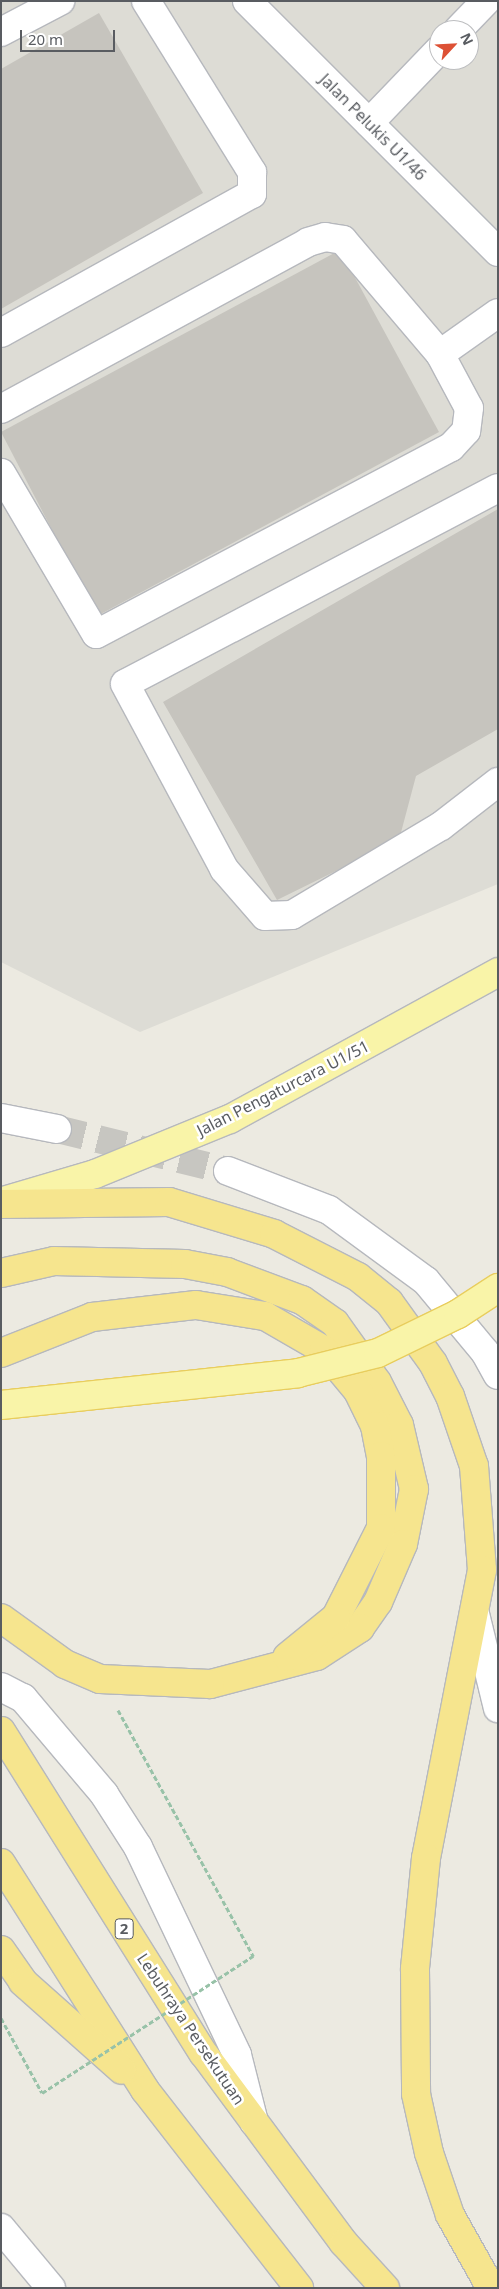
<!DOCTYPE html>
<html>
<head>
<meta charset="utf-8">
<style>
  body { margin:0 }
  #map { position:relative; width:499px; height:2289px; overflow:hidden; background:#eceae1; font-family:"Noto Sans",sans-serif }
  div>[style] { position:absolute }
  [style*='--x'] { left:calc(var(--x)*1px); top:calc(var(--y)*1px); width:calc(var(--w)*1px); rotate:calc(var(--a)*1deg) }
  .industrial>* { inset:0; background:#dddcd5 }
  .building>* { inset:0; background:#c6c4be }
  .minor-tunnel>* { height:28px; margin-top:-14px; transform-origin:0; background:repeating-linear-gradient(90deg,#c7c6c1 0 28px,transparent 0 42px) }
  .path>* { height:3px; margin-top:-1.5px; transform-origin:0; background:repeating-linear-gradient(90deg,#98c2a8 0 5px,transparent 0 7.5px) }
  .roads { filter:drop-shadow(1px 0 #b6b8bd) drop-shadow(-1px 0 #b6b8bd) drop-shadow(0 1px #b6b8bd) drop-shadow(0 -1px #b6b8bd) }
  .minor>* { height:28px; margin:-14px; padding:0 14px; transform-origin:14px; border-radius:14px; background:#fff }
  .major>* { height:28px; margin:-14px; padding:0 14px; transform-origin:14px; border-radius:14px; background:#f9f4a8 }
  .highway>* { height:28px; margin:-14px; padding:0 14px; transform-origin:14px; border-radius:14px; background:#f6e58e }
  .path-bridge>* { height:3px; margin-top:-1.5px; transform-origin:0; background:repeating-linear-gradient(90deg,#98c2a8 0 5px,transparent 0 7.5px) }
  .bridges { filter:drop-shadow(1px 0 #e8cd5e) drop-shadow(-1px 0 #e8cd5e) drop-shadow(0 1px #e8cd5e) drop-shadow(0 -1px #e8cd5e) }
  .major-bridge>* { height:28px; margin:-14px; padding:0 14px; transform-origin:14px; border-radius:14px; background:#f9f4a8 }
  span { translate:-50% -50%; white-space:nowrap; text-align:center; line-height:1.15; -webkit-text-stroke:5px #fff; paint-order:stroke }
  .shield-label span { padding:1px 4px; background:#fff; border:1px solid; border-radius:4px; -webkit-text-stroke-width:0 }
  .shield-label { font-size:15px; color:#595c61; font-weight:700 }
  .street-label { font-size:16px; color:#595c61 }
  .frame { position:absolute; inset:0; border:2px solid #595c61; pointer-events:none }
  .north { position:absolute; left:429px; top:20px; width:50px; height:50px; box-sizing:border-box; background:#fff; border:1px solid #bdbec0; border-radius:50%; rotate:65deg; font-size:14px; font-weight:700; line-height:20px; text-align:center; color:#595c61 }
  .north::after { content:''; display:block; margin:auto; width:18px; height:22px; background:#dd5135; clip-path:polygon(50% 0,100% 100%,50% 72%,0 100%) }
  .scale { position:absolute; left:20px; top:30px; width:95px; height:22px; box-sizing:border-box; border:2px solid #595c61; border-top:0; padding-left:6px; font-size:15px; line-height:18px; white-space:nowrap; color:#595c61; -webkit-text-stroke:4px #fff; paint-order:stroke }
</style>
</head>
<body>
<div id="map">
  <div class="industrial">
    <div style="clip-path:polygon(evenodd,1px 1px,498px 1px,498px 884px,140px 1032px,1px 962px,1px 1px,439px 30px,469px 30px,469px 60px,439px 60px,439px 30px)"></div>
  </div>
  <div class="building">
    <div style="clip-path:polygon(99px 13px,203px 193px,1px 309px,1px 69px)"></div>
    <div style="clip-path:polygon(340px 250px,439px 432px,97px 616px,1px 432px)"></div>
    <div style="clip-path:polygon(498px 509px,498px 729px,416px 776px,399px 840px,277px 900px,163px 702px)"></div>
  </div>
  <div class="minor-tunnel">
    <div style="--x:57;--y:1129;--w:176;--a:13.8"></div>
  </div>
  <div class="path">
    <div style="--x:118;--y:1710;--w:281;--a:61.2"></div>
    <div style="--x:1;--y:2018;--w:85;--a:61.3"></div>
  </div>
  <div class="roads">
    <div class="minor">
      <div style="--x:247;--y:1;--w:355;--a:45"></div>
      <div style="--x:458;--y:30;--w:40;--a:-46"></div>
      <div style="--x:1;--y:32;--w:67;--a:-27.7"></div>
      <div style="--x:369;--y:123;--w:101;--a:-46.2"></div>
      <div style="--x:1;--y:333;--w:287;--a:-29"></div>
      <div style="--x:252;--y:194;--w:22;--a:-90"></div>
      <div style="--x:252;--y:172;--w:201;--a:-121.8"></div>
      <div style="--x:440;--y:354;--w:71;--a:-35.3"></div>
      <div style="--x:1;--y:409;--w:349;--a:-28.5"></div>
      <div style="--x:308;--y:242;--w:18;--a:-16"></div>
      <div style="--x:325;--y:237;--w:18;--a:9"></div>
      <div style="--x:343;--y:240;--w:150;--a:49.6"></div>
      <div style="--x:440;--y:354;--w:61;--a:61.8"></div>
      <div style="--x:469;--y:408;--w:23;--a:97"></div>
      <div style="--x:466;--y:431;--w:22;--a:133"></div>
      <div style="--x:451;--y:447;--w:401;--a:152.2"></div>
      <div style="--x:96;--y:634;--w:187;--a:-120.5"></div>
      <div style="--x:498;--y:488;--w:421;--a:152.3"></div>
      <div style="--x:125;--y:684;--w:210;--a:61.8"></div>
      <div style="--x:224;--y:869;--w:62;--a:48.9"></div>
      <div style="--x:265;--y:916;--w:27;--a:-2"></div>
      <div style="--x:292;--y:915;--w:174;--a:-30.9"></div>
      <div style="--x:441;--y:826;--w:72;--a:-37.7"></div>
      <div style="--x:1;--y:1118;--w:57;--a:11.1"></div>
      <div style="--x:228;--y:1171;--w:108;--a:21.1"></div>
      <div style="--x:329;--y:1210;--w:120;--a:36.2"></div>
      <div style="--x:426;--y:1281;--w:92;--a:50.3"></div>
      <div style="--x:485;--y:1352;--w:26;--a:61"></div>
      <div style="--x:475;--y:1614;--w:97;--a:76.3"></div>
      <div style="--x:1;--y:1687;--w:25;--a:27"></div>
      <div style="--x:23;--y:1698;--w:126;--a:49.8"></div>
      <div style="--x:104;--y:1794;--w:63;--a:57.3"></div>
      <div style="--x:138;--y:1847;--w:230;--a:64.5"></div>
      <div style="--x:237;--y:2055;--w:69;--a:75.8"></div>
      <div style="--x:1;--y:2228;--w:78;--a:50.2"></div>
    </div>
    <div class="major">
      <div style="--x:7;--y:1200;--w:92;--a:-16.5"></div>
      <div style="--x:95;--y:1174;--w:146;--a:-22.2"></div>
      <div style="--x:230;--y:1119;--w:306;--a:-28.7"></div>
    </div>
    <div class="highway">
      <div style="--x:1;--y:1204;--w:168;--a:-0.7"></div>
      <div style="--x:169;--y:1202;--w:110;--a:16.9"></div>
      <div style="--x:274;--y:1234;--w:94;--a:27.1"></div>
      <div style="--x:358;--y:1277;--w:40;--a:39"></div>
      <div style="--x:389;--y:1302;--w:75;--a:54.2"></div>
      <div style="--x:433;--y:1363;--w:37;--a:63"></div>
      <div style="--x:450;--y:1396;--w:74;--a:71.1"></div>
      <div style="--x:474;--y:1466;--w:104;--a:85.6"></div>
      <div style="--x:482;--y:1570;--w:293;--a:101"></div>
      <div style="--x:426;--y:1858;--w:112;--a:95.7"></div>
      <div style="--x:415;--y:1969;--w:125;--a:89.5"></div>
      <div style="--x:416;--y:2094;--w:60;--a:77.6"></div>
      <div style="--x:429;--y:2153;--w:65;--a:71.3"></div>
      <div style="--x:450;--y:2215;--w:84;--a:60.7"></div>
      <div style="--x:1;--y:1273;--w:54;--a:-12.8"></div>
      <div style="--x:54;--y:1261;--w:131;--a:1.3"></div>
      <div style="--x:185;--y:1264;--w:43;--a:10.8"></div>
      <div style="--x:227;--y:1272;--w:80;--a:20.5"></div>
      <div style="--x:302;--y:1300;--w:40;--a:34.9"></div>
      <div style="--x:335;--y:1323;--w:72;--a:54.6"></div>
      <div style="--x:377;--y:1382;--w:48;--a:62.9"></div>
      <div style="--x:399;--y:1425;--w:66;--a:76.8"></div>
      <div style="--x:414;--y:1489;--w:56;--a:101.3"></div>
      <div style="--x:403;--y:1544;--w:63;--a:113.3"></div>
      <div style="--x:378;--y:1602;--w:32;--a:125"></div>
      <div style="--x:360;--y:1628;--w:51;--a:146.9"></div>
      <div style="--x:317;--y:1656;--w:111;--a:165.3"></div>
      <div style="--x:210;--y:1684;--w:110;--a:-177.4"></div>
      <div style="--x:100;--y:1679;--w:38;--a:-157"></div>
      <div style="--x:65;--y:1664;--w:79;--a:-144.3"></div>
      <div style="--x:1;--y:1353;--w:98;--a:-21.6"></div>
      <div style="--x:92;--y:1317;--w:105;--a:-6.6"></div>
      <div style="--x:196;--y:1305;--w:70;--a:9.1"></div>
      <div style="--x:265;--y:1316;--w:68;--a:30"></div>
      <div style="--x:324;--y:1350;--w:53;--a:50.3"></div>
      <div style="--x:358;--y:1391;--w:39;--a:64"></div>
      <div style="--x:375;--y:1426;--w:31;--a:79"></div>
      <div style="--x:381;--y:1456;--w:72;--a:90"></div>
      <div style="--x:381;--y:1528;--w:100;--a:116.8"></div>
      <div style="--x:336;--y:1617;--w:63;--a:140.8"></div>
      <div style="--x:1;--y:1731;--w:381;--a:57.9"></div>
      <div style="--x:204;--y:2054;--w:235;--a:53.5"></div>
      <div style="--x:344;--y:2243;--w:61;--a:47.7"></div>
      <div style="--x:1;--y:1863;--w:269;--a:57.6"></div>
      <div style="--x:145;--y:2090;--w:251;--a:52.1"></div>
      <div style="--x:1;--y:1950;--w:39;--a:55"></div>
      <div style="--x:23;--y:1982;--w:132;--a:41.6"></div>
    </div>
  </div>
  <div class="path-bridge">
    <div style="--x:42;--y:2093;--w:252;--a:-33"></div>
  </div>
  <div class="bridges">
    <div class="major-bridge">
      <div style="--x:1;--y:1405;--w:299;--a:-6.1"></div>
      <div style="--x:298;--y:1373;--w:82;--a:-14"></div>
      <div style="--x:378;--y:1353;--w:89;--a:-26"></div>
      <div style="--x:458;--y:1314;--w:48;--a:-33"></div>
    </div>
  </div>
  <div class="shield-label">
    <span style="left:124px;top:1929px">2</span>
  </div>
  <div class="street-label">
    <span style="left:373px;top:127px;rotate:45deg">Jalan Pelukis U1/46</span>
    <span style="left:283px;top:1088px;rotate:-27deg">Jalan Pengaturcara U1/51</span>
    <span style="left:191px;top:2029px;rotate:56deg">Lebuhraya Persekutuan</span>
  </div>
  <div class="frame"></div>
  <div class="north">N</div>
  <div class="scale">20 m</div>
</div>
</body>
</html>
